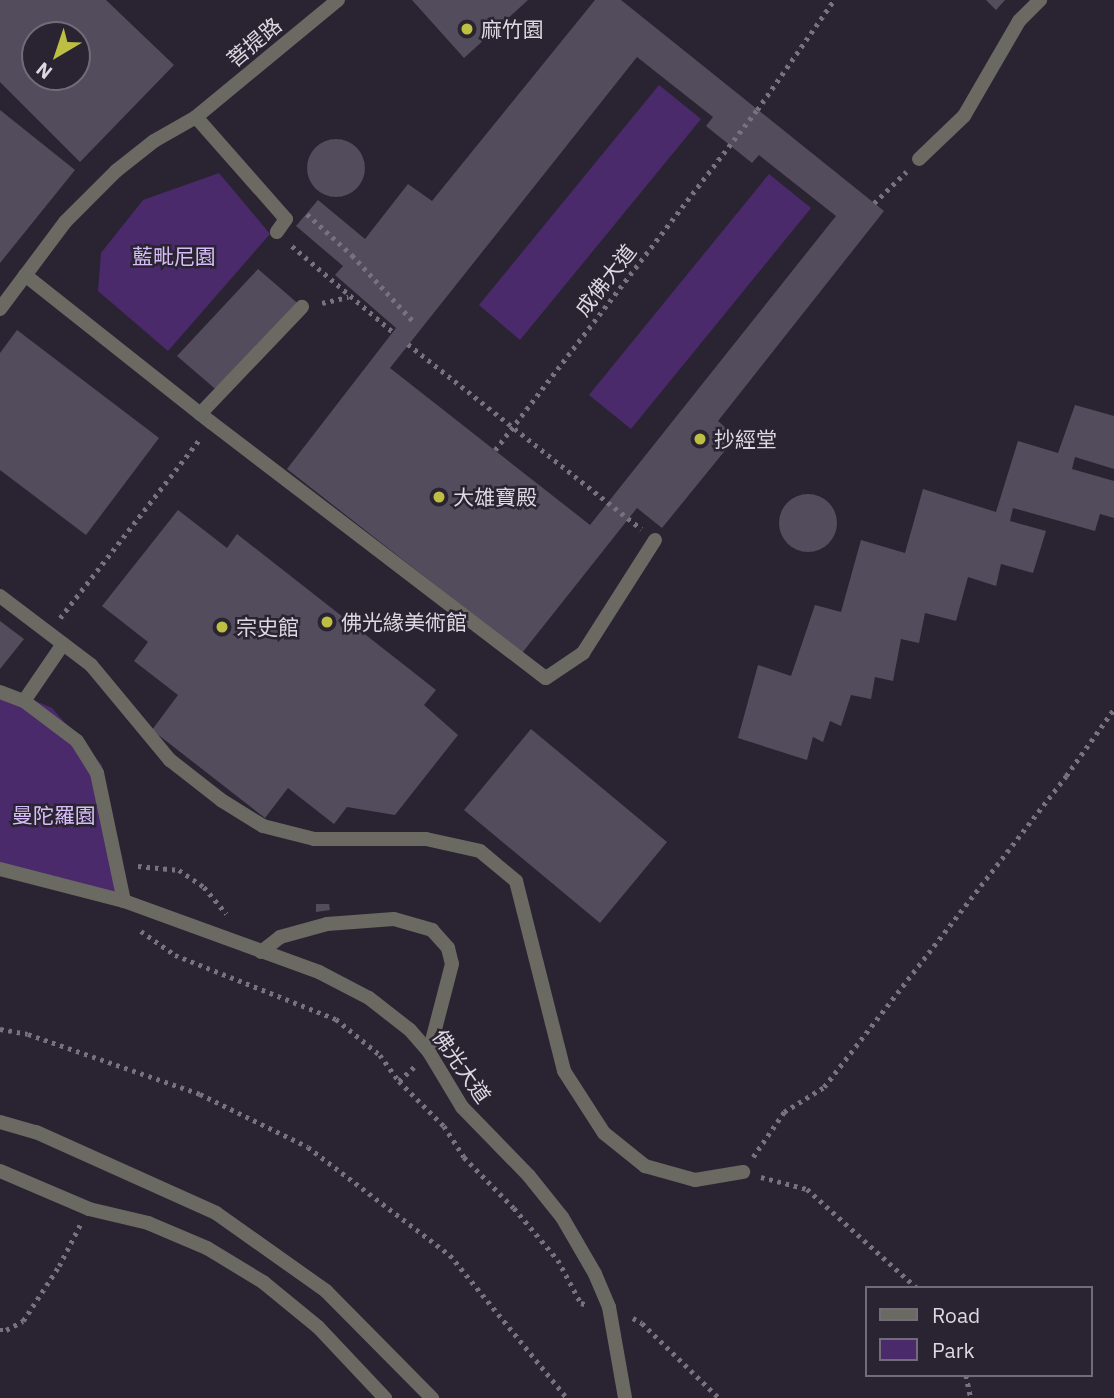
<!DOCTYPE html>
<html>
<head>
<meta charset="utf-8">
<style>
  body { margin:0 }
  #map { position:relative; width:1114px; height:1398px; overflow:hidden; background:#2a2432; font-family:"IBM Plex Sans","Noto Sans TC",sans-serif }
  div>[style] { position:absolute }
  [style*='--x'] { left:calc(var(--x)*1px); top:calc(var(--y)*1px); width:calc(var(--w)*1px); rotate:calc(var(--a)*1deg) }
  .green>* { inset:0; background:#4a2a6a }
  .building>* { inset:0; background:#534c5c }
  .round { border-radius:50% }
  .path>* { height:4.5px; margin-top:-2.25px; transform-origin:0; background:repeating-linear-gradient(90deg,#77727e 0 3.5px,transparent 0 8.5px) }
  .lane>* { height:14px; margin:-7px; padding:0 7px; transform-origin:7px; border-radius:7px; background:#6a6a63 }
  .street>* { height:14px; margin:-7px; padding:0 7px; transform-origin:7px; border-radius:7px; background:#6a6a63 }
  .dots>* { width:19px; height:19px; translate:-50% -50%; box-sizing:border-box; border:4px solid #2a2432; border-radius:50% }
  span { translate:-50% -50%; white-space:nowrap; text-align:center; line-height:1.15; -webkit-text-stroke:5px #2a2432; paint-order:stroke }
  .poi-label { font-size:21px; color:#dcd8e1 }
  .left { translate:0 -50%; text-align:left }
  .street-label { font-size:21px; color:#dcd8e1 }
  .park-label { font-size:21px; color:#d7bef8 }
  .legend { position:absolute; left:865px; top:1286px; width:228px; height:91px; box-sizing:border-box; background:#2a2432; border:2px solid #716c78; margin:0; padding:9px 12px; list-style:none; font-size:21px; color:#dcd8e1 }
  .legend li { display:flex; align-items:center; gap:14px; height:35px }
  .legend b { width:35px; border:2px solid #716c78 }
  .north { position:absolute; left:21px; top:21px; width:70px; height:70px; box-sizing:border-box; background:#2a2432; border:2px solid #716c78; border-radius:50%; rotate:219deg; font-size:19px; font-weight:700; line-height:28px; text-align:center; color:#dcd8e1 }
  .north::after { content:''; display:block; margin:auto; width:24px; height:32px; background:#bdbf43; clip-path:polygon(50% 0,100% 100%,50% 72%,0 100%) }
</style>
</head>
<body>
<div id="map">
  <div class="green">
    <div style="clip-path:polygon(659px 85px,701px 119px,520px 340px,479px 305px)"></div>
    <div style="clip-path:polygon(219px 173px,270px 234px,168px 351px,98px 291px,101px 253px,143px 200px)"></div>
    <div style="clip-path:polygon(769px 174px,811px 208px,631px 429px,589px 395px)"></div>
    <div style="clip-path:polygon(0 686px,52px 708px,102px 765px,118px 895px,0 863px)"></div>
  </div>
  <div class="building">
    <div style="clip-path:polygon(evenodd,0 0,106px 0,174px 65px,80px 162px,0 82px,0 0,35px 35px,77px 35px,77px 77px,35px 77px,35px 35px)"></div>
    <div style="clip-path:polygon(412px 0,528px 0,464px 58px)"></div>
    <div style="clip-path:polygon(evenodd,595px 0,621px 0,884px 211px,718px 421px,736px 437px,662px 528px,637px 508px,522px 653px,287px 469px,396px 328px,335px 275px,343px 266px,296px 226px,318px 200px,365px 239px,408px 184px,432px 201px,595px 0,637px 57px,713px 117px,706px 126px,752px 163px,759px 155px,836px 216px,590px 525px,390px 368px,637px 57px)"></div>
    <div style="clip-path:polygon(986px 0,1005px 0,996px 10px)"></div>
    <div style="clip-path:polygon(0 110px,75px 170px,0 263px)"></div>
    <div class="round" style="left:307px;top:139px;width:58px;height:58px"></div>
    <div style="clip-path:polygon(258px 269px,302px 307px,220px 393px,177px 356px)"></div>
    <div style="clip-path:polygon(17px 330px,159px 438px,86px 535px,0 470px,0 353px)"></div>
    <div style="clip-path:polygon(1075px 405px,1114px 416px,1114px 469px,1075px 457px,1072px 469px,1114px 481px,1114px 518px,1100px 514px,1095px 531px,1013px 508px,1010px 521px,1046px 531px,1033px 573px,1001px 564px,996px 586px,968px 577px,956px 621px,925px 613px,919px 643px,901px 639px,893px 681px,875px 677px,871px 699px,851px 695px,841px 726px,830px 721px,823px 742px,813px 737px,807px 760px,738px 738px,758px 665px,791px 676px,815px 605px,841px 612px,861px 540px,905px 553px,923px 489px,996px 512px,1018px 441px,1058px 453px)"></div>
    <div class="round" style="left:779px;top:494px;width:58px;height:58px"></div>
    <div style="clip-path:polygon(178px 510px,227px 548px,237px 534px,436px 690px,424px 705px,458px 735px,395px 815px,347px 807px,334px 824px,288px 788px,265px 818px,152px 730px,178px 695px,134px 661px,148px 642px,102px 606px)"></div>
    <div style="clip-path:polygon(0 621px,24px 639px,0 669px)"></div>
    <div style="clip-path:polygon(531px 729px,667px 842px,600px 923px,464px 810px)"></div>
    <div style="clip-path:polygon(316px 904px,329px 904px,330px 910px,316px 912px)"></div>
  </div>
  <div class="path">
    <div style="--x:874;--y:203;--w:45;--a:-44.1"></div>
    <div style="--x:307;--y:214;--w:61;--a:42.3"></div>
    <div style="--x:352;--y:255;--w:90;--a:47.3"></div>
    <div style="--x:292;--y:246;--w:133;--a:40.4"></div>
    <div style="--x:322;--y:303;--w:27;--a:-13"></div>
    <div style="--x:408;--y:344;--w:298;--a:38.4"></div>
    <div style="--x:495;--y:450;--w:429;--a:-52.4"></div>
    <div style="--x:757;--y:110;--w:134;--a:-55"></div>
    <div style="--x:60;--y:618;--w:226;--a:-52"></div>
    <div style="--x:138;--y:866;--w:41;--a:5.6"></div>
    <div style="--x:179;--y:870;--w:30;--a:34"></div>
    <div style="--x:204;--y:887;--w:35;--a:50"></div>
    <div style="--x:141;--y:931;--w:42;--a:35.2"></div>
    <div style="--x:175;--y:955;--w:173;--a:21.7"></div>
    <div style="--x:336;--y:1019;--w:57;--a:39.3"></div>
    <div style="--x:380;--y:1055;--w:32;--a:54"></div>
    <div style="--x:399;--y:1081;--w:64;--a:45"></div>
    <div style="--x:444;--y:1126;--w:37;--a:57"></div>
    <div style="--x:464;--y:1157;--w:71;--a:45.6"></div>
    <div style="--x:514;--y:1208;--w:68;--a:49.8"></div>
    <div style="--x:558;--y:1260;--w:49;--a:61.9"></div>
    <div style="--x:581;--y:1303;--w:4;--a:14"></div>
    <div style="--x:0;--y:1029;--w:28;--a:10"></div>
    <div style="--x:28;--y:1034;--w:182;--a:19.2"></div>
    <div style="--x:200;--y:1094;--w:120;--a:26.1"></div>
    <div style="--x:308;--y:1147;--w:178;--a:37.3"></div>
    <div style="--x:450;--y:1255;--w:185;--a:50.7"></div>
    <div style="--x:399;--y:1081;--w:21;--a:-43"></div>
    <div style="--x:753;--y:1157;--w:55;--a:-55.4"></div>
    <div style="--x:784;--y:1112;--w:47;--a:-32"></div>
    <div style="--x:824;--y:1087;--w:394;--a:-52.1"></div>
    <div style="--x:1066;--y:776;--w:82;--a:-54.4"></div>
    <div style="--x:761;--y:1177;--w:48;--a:14.6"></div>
    <div style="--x:807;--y:1189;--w:148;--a:42"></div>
    <div style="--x:633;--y:1318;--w:10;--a:29"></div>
    <div style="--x:642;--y:1323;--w:107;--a:44.2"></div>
    <div style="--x:0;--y:1330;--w:6;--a:0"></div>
    <div style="--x:6;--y:1330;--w:19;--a:-28"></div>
    <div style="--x:23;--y:1321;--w:66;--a:-56.8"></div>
    <div style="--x:59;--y:1266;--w:46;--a:-62.9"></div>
    <div style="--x:966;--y:1375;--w:24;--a:78"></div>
  </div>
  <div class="lane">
    <div style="--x:196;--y:117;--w:136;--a:48.6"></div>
    <div style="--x:286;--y:219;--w:16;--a:125"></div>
    <div style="--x:919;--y:159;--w:62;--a:-43.7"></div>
    <div style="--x:964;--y:116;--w:110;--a:-59.9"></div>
    <div style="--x:1019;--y:21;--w:30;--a:-45"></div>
    <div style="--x:25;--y:275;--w:238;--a:38.4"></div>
    <div style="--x:212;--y:423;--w:420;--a:37.4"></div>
    <div style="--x:546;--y:678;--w:45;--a:-34"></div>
    <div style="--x:583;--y:653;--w:134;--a:-57.5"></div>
    <div style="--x:0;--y:309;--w:109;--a:-53.2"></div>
    <div style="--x:65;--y:222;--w:72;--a:-45"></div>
    <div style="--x:116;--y:171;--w:48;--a:-38.3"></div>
    <div style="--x:154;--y:141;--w:48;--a:-29.7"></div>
    <div style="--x:196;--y:117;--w:184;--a:-39.5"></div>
    <div style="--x:200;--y:414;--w:148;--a:-46.4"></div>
    <div style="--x:0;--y:596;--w:114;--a:37.2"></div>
    <div style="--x:91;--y:665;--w:124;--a:50.3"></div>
    <div style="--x:170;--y:760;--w:65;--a:38.1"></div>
    <div style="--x:221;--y:800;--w:49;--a:31.8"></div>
    <div style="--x:263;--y:826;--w:53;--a:14.3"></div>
    <div style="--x:314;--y:839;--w:112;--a:0"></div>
    <div style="--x:426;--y:839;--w:55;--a:12.5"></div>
    <div style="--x:480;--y:851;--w:47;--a:39.8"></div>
    <div style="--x:516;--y:881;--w:196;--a:75.8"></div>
    <div style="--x:564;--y:1071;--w:74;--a:57.2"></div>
    <div style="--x:604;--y:1133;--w:53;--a:38.8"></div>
    <div style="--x:645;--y:1166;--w:52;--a:15.6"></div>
    <div style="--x:695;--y:1180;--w:49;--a:-9.5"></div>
    <div style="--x:0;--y:692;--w:26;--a:21"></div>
    <div style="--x:24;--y:701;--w:66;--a:37"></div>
    <div style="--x:77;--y:741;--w:38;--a:58"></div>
    <div style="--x:97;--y:773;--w:131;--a:78.1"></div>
    <div style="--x:24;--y:701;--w:69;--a:-55.6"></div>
    <div style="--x:0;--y:869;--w:128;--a:14.5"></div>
    <div style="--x:124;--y:901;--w:208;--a:20"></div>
    <div style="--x:319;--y:972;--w:56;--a:27.5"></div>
    <div style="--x:369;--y:998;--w:52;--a:38"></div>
    <div style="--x:410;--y:1030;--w:29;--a:49"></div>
    <div style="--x:429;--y:1052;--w:64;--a:59"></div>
    <div style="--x:462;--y:1107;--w:96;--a:45.8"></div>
    <div style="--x:529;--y:1176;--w:53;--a:51.2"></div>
    <div style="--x:261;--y:952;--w:24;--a:-38"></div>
    <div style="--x:280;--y:937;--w:49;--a:-15.5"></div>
    <div style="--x:327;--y:924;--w:67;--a:-4.3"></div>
    <div style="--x:394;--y:919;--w:40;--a:16"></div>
    <div style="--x:432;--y:930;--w:24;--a:48"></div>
    <div style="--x:448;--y:948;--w:16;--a:76"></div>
    <div style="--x:452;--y:964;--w:91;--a:104.6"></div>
    <div style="--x:0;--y:1171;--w:97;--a:23.1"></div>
    <div style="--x:89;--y:1209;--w:61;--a:13.3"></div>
    <div style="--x:148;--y:1223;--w:64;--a:23"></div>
    <div style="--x:207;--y:1248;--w:66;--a:31.3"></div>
    <div style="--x:263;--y:1282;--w:71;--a:39.3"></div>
    <div style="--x:318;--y:1327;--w:98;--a:46.7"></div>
  </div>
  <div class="street">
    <div style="--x:0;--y:1122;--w:37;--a:16"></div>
    <div style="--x:36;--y:1132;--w:197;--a:24.2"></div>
    <div style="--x:216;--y:1213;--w:135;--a:35.3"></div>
    <div style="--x:326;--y:1291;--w:151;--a:45.3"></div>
    <div style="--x:562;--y:1217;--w:66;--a:59.9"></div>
    <div style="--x:595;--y:1274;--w:36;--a:67"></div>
    <div style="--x:609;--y:1307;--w:92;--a:80"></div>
  </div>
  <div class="dots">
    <div style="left:467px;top:29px;background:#bdbf43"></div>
    <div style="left:700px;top:439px;background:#bdbf43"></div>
    <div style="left:439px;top:497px;background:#bdbf43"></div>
    <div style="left:327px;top:622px;background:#bdbf43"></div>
    <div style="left:222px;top:627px;background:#bdbf43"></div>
  </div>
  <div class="poi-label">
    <span class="left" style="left:481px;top:29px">麻竹園</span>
    <span class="left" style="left:714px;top:439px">抄經堂</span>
    <span class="left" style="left:453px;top:497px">大雄寶殿</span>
    <span class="left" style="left:341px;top:622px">佛光緣美術館</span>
    <span class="left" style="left:236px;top:627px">宗史館</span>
  </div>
  <div class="street-label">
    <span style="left:254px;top:42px;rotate:-40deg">菩提路</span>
    <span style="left:605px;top:280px;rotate:-52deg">成佛大道</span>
    <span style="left:462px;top:1066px;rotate:55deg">佛光大道</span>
  </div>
  <div class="park-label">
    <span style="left:174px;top:256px">藍毗尼園</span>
    <span style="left:54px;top:815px">曼陀羅園</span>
  </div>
  <ul class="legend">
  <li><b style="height:9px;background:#6a6a63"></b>Road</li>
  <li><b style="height:19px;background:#4a2a6a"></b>Park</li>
  </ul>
  <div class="north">N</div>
</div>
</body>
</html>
